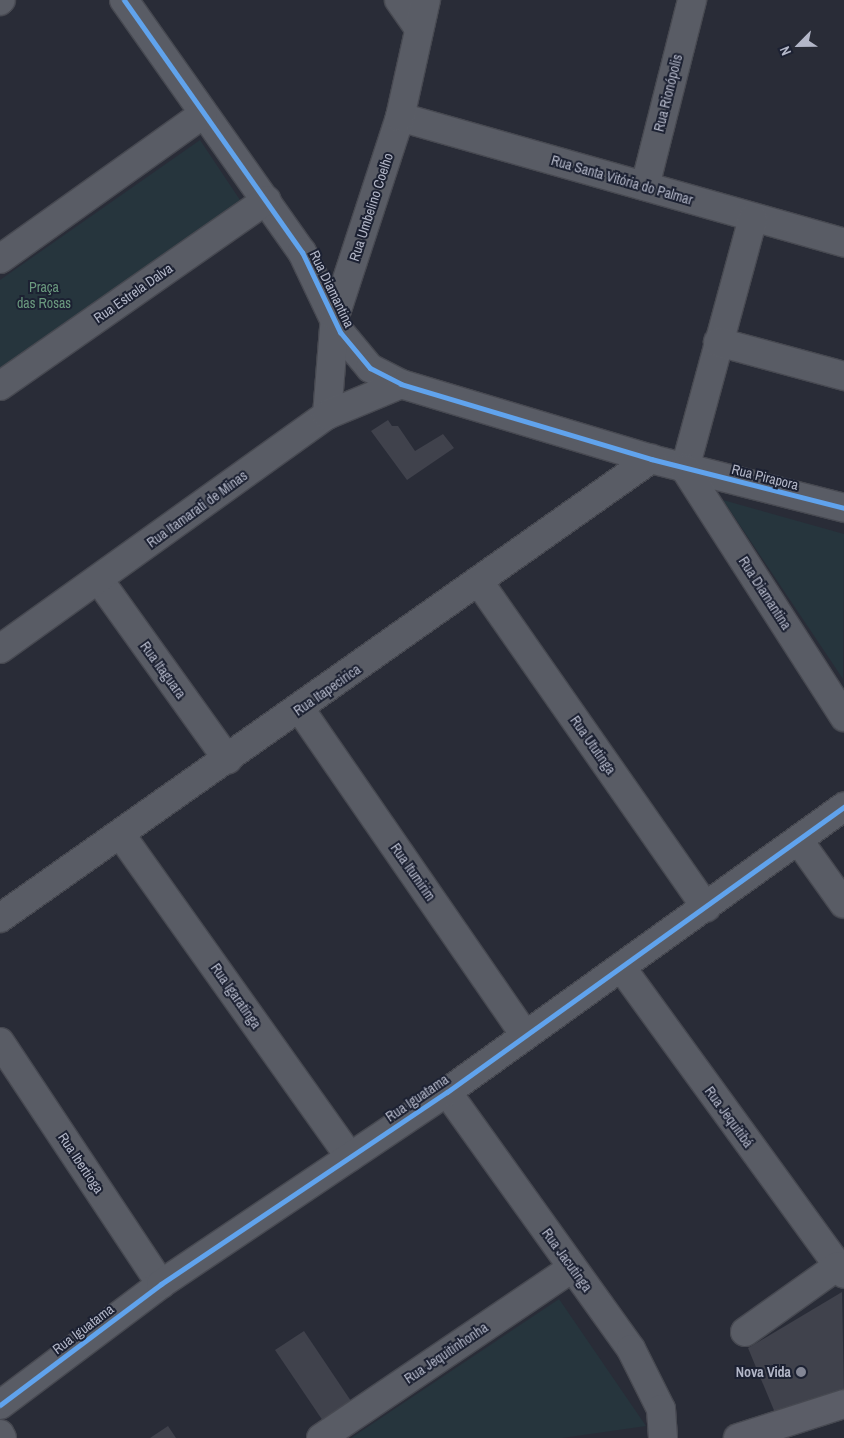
<!DOCTYPE html>
<html>
<head>
<meta charset="utf-8">
<style>
  body { margin:0 }
  #map { position:relative; width:844px; height:1438px; overflow:hidden; background:#292c37; font-family:"Archivo Narrow",sans-serif }
  div>[style] { position:absolute }
  [style*='--x'] { left:calc(var(--x)*1px); top:calc(var(--y)*1px); width:calc(var(--w)*1px); rotate:calc(var(--a)*1deg) }
  .green>* { inset:0; background:#26353d }
  .building>* { inset:0; background:#40424c }
  .roads { filter:drop-shadow(1px 0 #474951) drop-shadow(-1px 0 #474951) drop-shadow(0 1px #474951) drop-shadow(0 -1px #474951) }
  .minor>* { height:28px; margin:-14px; padding:0 14px; transform-origin:14px; border-radius:14px; background:#595c65 }
  .major>* { height:28px; margin:-14px; padding:0 14px; transform-origin:14px; border-radius:14px; background:#5b5d67 }
  .cycleway>* { height:5px; margin:-2.5px; padding:0 2.5px; transform-origin:2.5px; border-radius:2.5px; background:#60a3ed }
  .dots>* { width:14px; height:14px; translate:-50% -50%; box-sizing:border-box; border:2px solid #1c2132; border-radius:50% }
  span { translate:-50% -50%; white-space:nowrap; text-align:center; line-height:1.15; -webkit-text-stroke:4px #1c2132; paint-order:stroke }
  .street-label { font-size:14px; color:#b3b7c8 }
  .park-label { font-size:14px; color:#6a997e }
  .poi-label { font-size:14px; color:#b3b7c8; font-weight:700 }
  .right { translate:-100% -50%; text-align:right }
  .north { position:absolute; left:774px; top:20px; width:50px; height:50px; -webkit-text-stroke:4px #1c2132; paint-order:stroke; rotate:247deg; font-size:14px; font-weight:700; line-height:20px; text-align:center; color:#b3b7c8 }
  .north::after { content:''; display:block; margin:auto; width:18px; height:22px; background:#b3b7c8; clip-path:polygon(50% 0,100% 100%,50% 72%,0 100%) }
</style>
</head>
<body>
<div id="map">
  <div class="green">
    <div style="clip-path:polygon(200px 140px,240px 200px,0 372px,0 280px)"></div>
    <div style="clip-path:polygon(723px 500px,844px 534px,843px 679px)"></div>
    <div style="clip-path:polygon(559px 1299px,646px 1426px,562px 1438px,351px 1438px)"></div>
  </div>
  <div class="building">
    <div style="clip-path:polygon(388px 420px,392px 426px,398px 426px,415px 451px,443px 434px,454px 448px,407px 480px,371px 431px)"></div>
    <div style="clip-path:polygon(842px 1292px,844px 1395px,778px 1420px,748px 1348px)"></div>
    <div style="clip-path:polygon(304px 1331px,351px 1401px,323px 1421px,275px 1350px)"></div>
    <div style="clip-path:polygon(168px 1426px,176px 1438px,150px 1438px)"></div>
  </div>
  <div class="roads">
    <div class="minor">
      <div style="--x:124;--y:0;--w:309;--a:54.8"></div>
      <div style="--x:302;--y:252;--w:89;--a:64.6"></div>
      <div style="--x:340;--y:332;--w:47;--a:50.2"></div>
      <div style="--x:370;--y:368;--w:35;--a:27"></div>
      <div style="--x:401;--y:384;--w:261;--a:16.7"></div>
      <div style="--x:651;--y:459;--w:199;--a:14.2"></div>
      <div style="--x:399;--y:0;--w:33;--a:55"></div>
      <div style="--x:0;--y:1;--w:1;--a:-45"></div>
      <div style="--x:400;--y:117;--w:462;--a:15.8"></div>
      <div style="--x:645;--y:186;--w:192;--a:-75.8"></div>
      <div style="--x:753;--y:218;--w:260;--a:105.2"></div>
      <div style="--x:685;--y:469;--w:295;--a:57.3"></div>
      <div style="--x:0;--y:259;--w:249;--a:-35.5"></div>
      <div style="--x:718;--y:342;--w:131;--a:15.1"></div>
      <div style="--x:0;--y:386;--w:325;--a:-34.9"></div>
      <div style="--x:327;--y:415;--w:99;--a:-85.4"></div>
      <div style="--x:335;--y:316;--w:209;--a:-71.9"></div>
      <div style="--x:400;--y:117;--w:120;--a:-77.5"></div>
      <div style="--x:99;--y:580;--w:221;--a:54.4"></div>
      <div style="--x:479;--y:582;--w:397;--a:55.1"></div>
      <div style="--x:0;--y:649;--w:402;--a:-35.6"></div>
      <div style="--x:327;--y:415;--w:80;--a:-22.7"></div>
      <div style="--x:300;--y:709;--w:396;--a:55.4"></div>
      <div style="--x:121;--y:835;--w:395;--a:54.6"></div>
      <div style="--x:799;--y:841;--w:77;--a:54.5"></div>
      <div style="--x:0;--y:918;--w:797;--a:-35.19"></div>
      <div style="--x:621;--y:967;--w:379;--a:54"></div>
      <div style="--x:0;--y:1042;--w:291;--a:56.4"></div>
      <div style="--x:447;--y:1092;--w:316;--a:54.4"></div>
      <div style="--x:631;--y:1349;--w:67;--a:63.4"></div>
      <div style="--x:661;--y:1409;--w:29;--a:86"></div>
      <div style="--x:745;--y:1332;--w:114;--a:-35.4"></div>
      <div style="--x:0;--y:1405;--w:201;--a:-36.9"></div>
      <div style="--x:161;--y:1284;--w:344;--a:-33.9"></div>
      <div style="--x:447;--y:1092;--w:489;--a:-35.7"></div>
      <div style="--x:0;--y:1434;--w:4;--a:63"></div>
      <div style="--x:321;--y:1438;--w:303;--a:-34.1"></div>
    </div>
    <div class="major">
      <div style="--x:738;--y:1438;--w:111;--a:-17.8"></div>
    </div>
  </div>
  <div class="cycleway">
    <div style="--x:124;--y:0;--w:309;--a:54.8"></div>
    <div style="--x:302;--y:252;--w:89;--a:64.6"></div>
    <div style="--x:340;--y:332;--w:47;--a:50.2"></div>
    <div style="--x:370;--y:368;--w:35;--a:27"></div>
    <div style="--x:401;--y:384;--w:261;--a:16.7"></div>
    <div style="--x:651;--y:459;--w:199;--a:14.2"></div>
    <div style="--x:0;--y:1405;--w:201;--a:-36.9"></div>
    <div style="--x:161;--y:1284;--w:344;--a:-33.9"></div>
    <div style="--x:447;--y:1092;--w:489;--a:-35.7"></div>
  </div>
  <div class="dots">
    <div style="left:801px;top:1372px;background:#838695"></div>
  </div>
  <div class="street-label">
    <span style="left:668px;top:93px;rotate:-76deg">Rua Rionópolis</span>
    <span style="left:622px;top:180px;rotate:16deg">Rua Santa Vitória do Palmar</span>
    <span style="left:371px;top:207px;rotate:-72deg">Rua Umbelino Coelho</span>
    <span style="left:332px;top:289px;rotate:64deg">Rua Diamantina</span>
    <span style="left:133px;top:293px;rotate:-35deg">Rua Estrela Dalva</span>
    <span style="left:765px;top:477px;rotate:14deg">Rua Pirapora</span>
    <span style="left:197px;top:509px;rotate:-36deg">Rua Itamarati de Minas</span>
    <span style="left:765px;top:593px;rotate:57deg">Rua Diamantina</span>
    <span style="left:163px;top:670px;rotate:54deg">Rua Itaguara</span>
    <span style="left:327px;top:690px;rotate:-35deg">Rua Itapecirica</span>
    <span style="left:593px;top:745px;rotate:55deg">Rua Ututinga</span>
    <span style="left:413px;top:872px;rotate:55deg">Rua Itumirim</span>
    <span style="left:236px;top:996px;rotate:55deg">Rua Igaratinga</span>
    <span style="left:417px;top:1098px;rotate:-34deg">Rua Iguatama</span>
    <span style="left:729px;top:1117px;rotate:54deg">Rua Jequitibá</span>
    <span style="left:81px;top:1163px;rotate:56deg">Rua Ibertioga</span>
    <span style="left:567px;top:1260px;rotate:54deg">Rua Jacutinga</span>
    <span style="left:83px;top:1329px;rotate:-37deg">Rua Iguatama</span>
    <span style="left:446px;top:1353px;rotate:-34deg">Rua Jequitinhonha</span>
  </div>
  <div class="park-label">
    <span style="left:44px;top:295px">Praça<br>das Rosas</span>
  </div>
  <div class="poi-label">
    <span class="right" style="left:791px;top:1372px">Nova Vida</span>
  </div>
  <div class="north">N</div>
</div>
</body>
</html>
